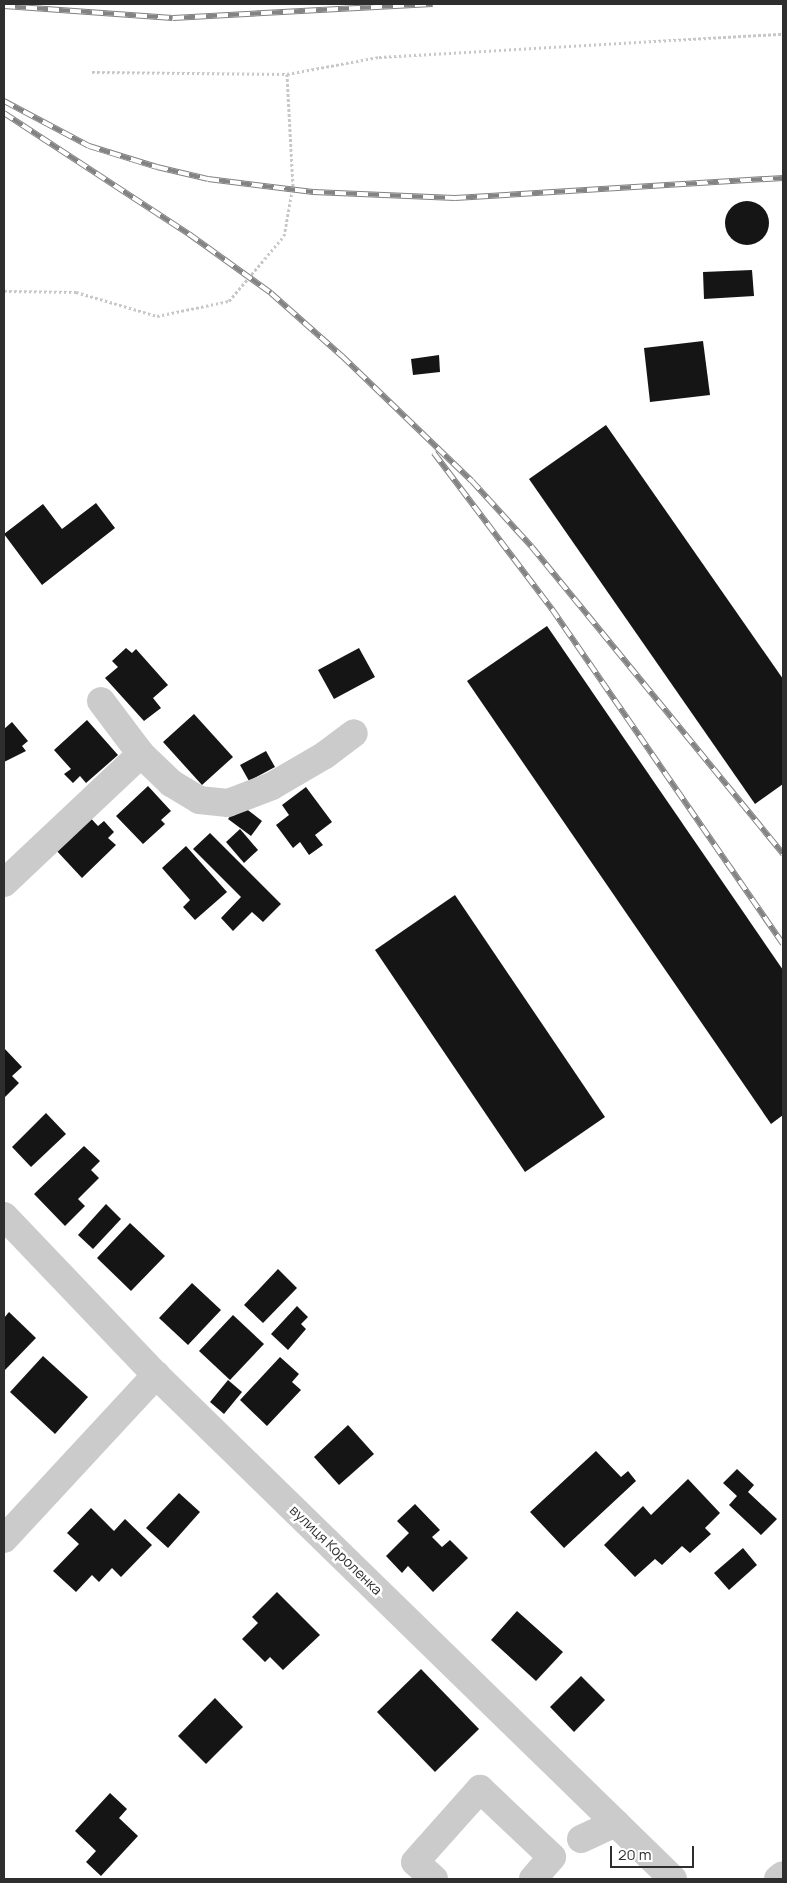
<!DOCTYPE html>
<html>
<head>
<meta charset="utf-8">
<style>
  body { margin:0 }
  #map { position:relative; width:787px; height:1883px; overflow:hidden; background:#fff; font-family:Manrope,sans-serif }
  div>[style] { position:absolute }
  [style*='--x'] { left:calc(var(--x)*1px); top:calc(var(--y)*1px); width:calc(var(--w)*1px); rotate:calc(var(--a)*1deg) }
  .building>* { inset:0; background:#151515 }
  .round { border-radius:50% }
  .path>* { height:3px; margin-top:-1.5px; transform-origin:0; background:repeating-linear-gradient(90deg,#c8c8c8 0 2.5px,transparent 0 5px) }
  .minor>* { height:28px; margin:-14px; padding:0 14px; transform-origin:14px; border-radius:14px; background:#cbcbcb }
  .rail>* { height:5.5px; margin-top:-2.75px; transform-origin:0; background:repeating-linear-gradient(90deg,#fff 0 11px,#838383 0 22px); box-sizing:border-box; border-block:1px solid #838383 }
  span { translate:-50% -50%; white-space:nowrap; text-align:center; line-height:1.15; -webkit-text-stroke:5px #fff; paint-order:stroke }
  .street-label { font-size:14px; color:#2e2e2e }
  .frame { position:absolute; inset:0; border:5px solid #2e2e2e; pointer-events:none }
  .scale { position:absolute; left:610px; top:1846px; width:84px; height:22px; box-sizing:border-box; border:2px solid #2e2e2e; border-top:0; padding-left:6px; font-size:15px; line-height:18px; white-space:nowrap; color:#2e2e2e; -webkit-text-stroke:4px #fff; paint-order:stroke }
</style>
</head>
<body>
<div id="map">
  <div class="building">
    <div class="round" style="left:725px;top:201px;width:44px;height:44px"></div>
    <div style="clip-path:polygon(752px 270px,754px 296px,704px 299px,703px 272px)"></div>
    <div style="clip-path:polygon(703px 341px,710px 395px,650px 402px,644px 348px)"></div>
    <div style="clip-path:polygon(439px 355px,440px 372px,413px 375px,411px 359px)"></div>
    <div style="clip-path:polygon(606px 425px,783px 679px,783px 784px,755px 804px,529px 479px)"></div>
    <div style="clip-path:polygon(96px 503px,115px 528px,42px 585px,4px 534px,43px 504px,62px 529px)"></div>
    <div style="clip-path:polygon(547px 626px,783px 970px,783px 1115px,771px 1124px,467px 681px)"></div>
    <div style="clip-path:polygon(126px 648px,132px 653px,136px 649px,168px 685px,153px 698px,161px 708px,144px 721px,105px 678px,118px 667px,112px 661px)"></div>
    <div style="clip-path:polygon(359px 648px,375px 677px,334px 699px,318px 670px)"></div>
    <div style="clip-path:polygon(194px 714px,233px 757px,202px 785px,163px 742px)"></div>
    <div style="clip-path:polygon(87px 720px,118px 755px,86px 783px,80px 776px,73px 783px,64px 774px,71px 769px,54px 750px)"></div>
    <div style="clip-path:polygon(12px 722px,28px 741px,22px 746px,26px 751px,4px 762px,4px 729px)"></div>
    <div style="clip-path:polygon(266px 751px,275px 767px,249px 781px,240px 765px)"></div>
    <div style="clip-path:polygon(148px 786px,171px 811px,161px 820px,165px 824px,143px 844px,116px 816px)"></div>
    <div style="clip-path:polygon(306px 787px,332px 822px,315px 835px,323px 845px,309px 855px,300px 842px,293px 848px,276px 825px,289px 815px,282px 805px)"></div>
    <div style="clip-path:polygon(240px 804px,262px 821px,251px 836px,228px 819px)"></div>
    <div style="clip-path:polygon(85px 812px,98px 826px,104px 821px,114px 832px,108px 838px,116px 845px,82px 878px,55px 849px)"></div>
    <div style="clip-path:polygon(240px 829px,258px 850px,244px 863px,226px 842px)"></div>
    <div style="clip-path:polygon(210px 833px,281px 904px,263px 922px,252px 912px,233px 931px,221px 918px,241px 897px,193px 849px)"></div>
    <div style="clip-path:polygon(186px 846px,227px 892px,195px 920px,183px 907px,190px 900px,162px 868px)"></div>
    <div style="clip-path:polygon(455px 895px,605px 1117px,525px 1172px,375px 950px)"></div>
    <div style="clip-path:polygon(4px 1048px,22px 1067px,12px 1076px,19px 1083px,4px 1098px)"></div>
    <div style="clip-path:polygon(46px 1113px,66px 1134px,31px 1167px,12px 1147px)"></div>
    <div style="clip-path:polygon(84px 1146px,100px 1161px,91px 1170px,99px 1178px,78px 1199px,85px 1206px,65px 1226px,34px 1194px)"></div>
    <div style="clip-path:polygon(106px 1204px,121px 1219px,93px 1249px,78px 1235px)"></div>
    <div style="clip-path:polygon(130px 1223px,165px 1256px,131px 1291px,97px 1258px)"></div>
    <div style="clip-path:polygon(278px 1269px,297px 1288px,263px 1323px,244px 1305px)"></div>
    <div style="clip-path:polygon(192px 1283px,221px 1310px,188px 1345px,159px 1318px)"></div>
    <div style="clip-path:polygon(297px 1306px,308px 1317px,301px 1324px,306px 1329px,288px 1350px,271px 1334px)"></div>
    <div style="clip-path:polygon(9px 1312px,36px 1338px,4px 1371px,4px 1318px)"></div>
    <div style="clip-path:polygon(233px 1315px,264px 1344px,230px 1380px,199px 1351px)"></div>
    <div style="clip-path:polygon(43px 1356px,88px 1397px,55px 1434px,10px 1392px)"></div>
    <div style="clip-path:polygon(280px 1357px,299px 1374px,292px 1382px,301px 1390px,267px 1426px,240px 1400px)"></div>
    <div style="clip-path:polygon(228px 1380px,242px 1392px,224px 1414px,210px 1402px)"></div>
    <div style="clip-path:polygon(348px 1425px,374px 1454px,339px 1485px,314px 1457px)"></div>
    <div style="clip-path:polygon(596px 1451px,621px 1477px,628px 1471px,636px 1481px,564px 1548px,530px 1512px)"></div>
    <div style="clip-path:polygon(737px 1469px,754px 1485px,748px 1492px,777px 1519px,761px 1535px,729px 1505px,737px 1496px,723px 1483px)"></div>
    <div style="clip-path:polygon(688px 1479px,720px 1513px,705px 1528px,711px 1534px,690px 1553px,682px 1546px,662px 1565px,655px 1559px,635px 1577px,604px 1545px,643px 1506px,651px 1515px)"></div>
    <div style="clip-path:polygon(179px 1493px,200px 1512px,168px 1548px,146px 1528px)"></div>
    <div style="clip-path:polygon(415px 1504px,440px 1530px,432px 1537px,442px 1547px,450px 1540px,468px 1558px,433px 1592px,408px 1566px,402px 1573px,386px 1556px,409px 1533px,397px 1521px)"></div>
    <div style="clip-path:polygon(91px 1508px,114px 1531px,125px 1519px,152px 1545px,121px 1577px,112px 1568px,99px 1582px,92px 1575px,76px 1592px,53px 1571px,79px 1544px,67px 1533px)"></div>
    <div style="clip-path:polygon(743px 1548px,757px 1565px,729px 1590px,714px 1573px)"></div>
    <div style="clip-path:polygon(277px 1592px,320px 1635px,283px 1670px,270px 1657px,265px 1662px,242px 1639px,258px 1623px,252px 1617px)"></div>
    <div style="clip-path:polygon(517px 1611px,563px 1652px,536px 1681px,491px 1640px)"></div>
    <div style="clip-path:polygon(421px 1669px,479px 1729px,435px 1772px,377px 1712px)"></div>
    <div style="clip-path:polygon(581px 1676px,605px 1700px,574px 1732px,550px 1707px)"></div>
    <div style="clip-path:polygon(215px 1698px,243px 1727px,206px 1764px,178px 1736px)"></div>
    <div style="clip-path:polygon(110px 1793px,127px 1809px,119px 1818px,138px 1836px,101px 1876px,86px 1862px,96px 1851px,75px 1831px)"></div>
  </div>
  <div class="path">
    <div style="--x:92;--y:72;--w:195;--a:0.6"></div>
    <div style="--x:4;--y:291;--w:72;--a:0.8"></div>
    <div style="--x:76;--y:292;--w:84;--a:16.5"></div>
    <div style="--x:157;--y:316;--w:74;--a:-11.8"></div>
    <div style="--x:229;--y:301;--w:85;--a:-49.8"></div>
    <div style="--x:284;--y:236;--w:51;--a:-79.8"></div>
    <div style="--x:293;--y:186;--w:112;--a:-93.1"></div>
    <div style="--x:287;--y:74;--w:94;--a:-10.5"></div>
    <div style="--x:379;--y:57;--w:405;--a:-3.3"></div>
  </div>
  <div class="minor">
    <div style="--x:101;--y:701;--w:66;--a:53"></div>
    <div style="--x:141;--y:754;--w:42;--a:44"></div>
    <div style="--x:171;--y:783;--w:33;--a:31"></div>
    <div style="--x:199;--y:800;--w:29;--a:6"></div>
    <div style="--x:228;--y:803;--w:47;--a:-21.1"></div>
    <div style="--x:272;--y:786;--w:61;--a:-30.3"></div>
    <div style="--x:325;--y:755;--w:36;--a:-37"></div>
    <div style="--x:4;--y:883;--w:188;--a:-43.3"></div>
    <div style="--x:4;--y:1216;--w:220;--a:46.3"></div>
    <div style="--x:156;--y:1375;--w:722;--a:44.27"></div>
    <div style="--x:4;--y:1539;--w:224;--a:-47.2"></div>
    <div style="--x:581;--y:1839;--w:38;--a:-25"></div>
    <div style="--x:434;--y:1879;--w:25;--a:-138"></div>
    <div style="--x:415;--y:1862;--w:98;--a:-48.3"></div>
    <div style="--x:480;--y:1789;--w:99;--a:43.4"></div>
    <div style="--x:552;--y:1857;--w:29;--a:131"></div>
    <div style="--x:778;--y:1879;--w:6;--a:-39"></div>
  </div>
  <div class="rail">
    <div style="--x:4;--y:6;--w:169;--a:4.1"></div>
    <div style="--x:173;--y:18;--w:260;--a:-3.1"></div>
    <div style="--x:4;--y:101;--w:96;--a:27.9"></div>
    <div style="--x:89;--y:146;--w:71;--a:17.2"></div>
    <div style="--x:157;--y:167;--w:52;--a:13.2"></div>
    <div style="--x:208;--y:179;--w:106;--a:7.1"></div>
    <div style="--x:313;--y:192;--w:142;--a:2.4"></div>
    <div style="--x:455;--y:198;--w:329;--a:-3.5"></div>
    <div style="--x:4;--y:113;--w:221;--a:33.2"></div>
    <div style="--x:189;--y:234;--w:101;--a:35.7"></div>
    <div style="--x:271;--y:293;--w:95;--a:41.6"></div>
    <div style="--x:342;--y:356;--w:180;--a:43.9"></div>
    <div style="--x:472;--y:481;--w:89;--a:47.7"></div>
    <div style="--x:532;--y:547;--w:397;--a:50.7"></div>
    <div style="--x:434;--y:453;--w:196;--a:52.9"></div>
    <div style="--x:552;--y:609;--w:407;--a:55.4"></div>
  </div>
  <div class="street-label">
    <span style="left:336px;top:1550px;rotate:44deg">вулиця Короленка</span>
  </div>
  <div class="frame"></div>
  <div class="scale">20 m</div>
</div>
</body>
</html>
